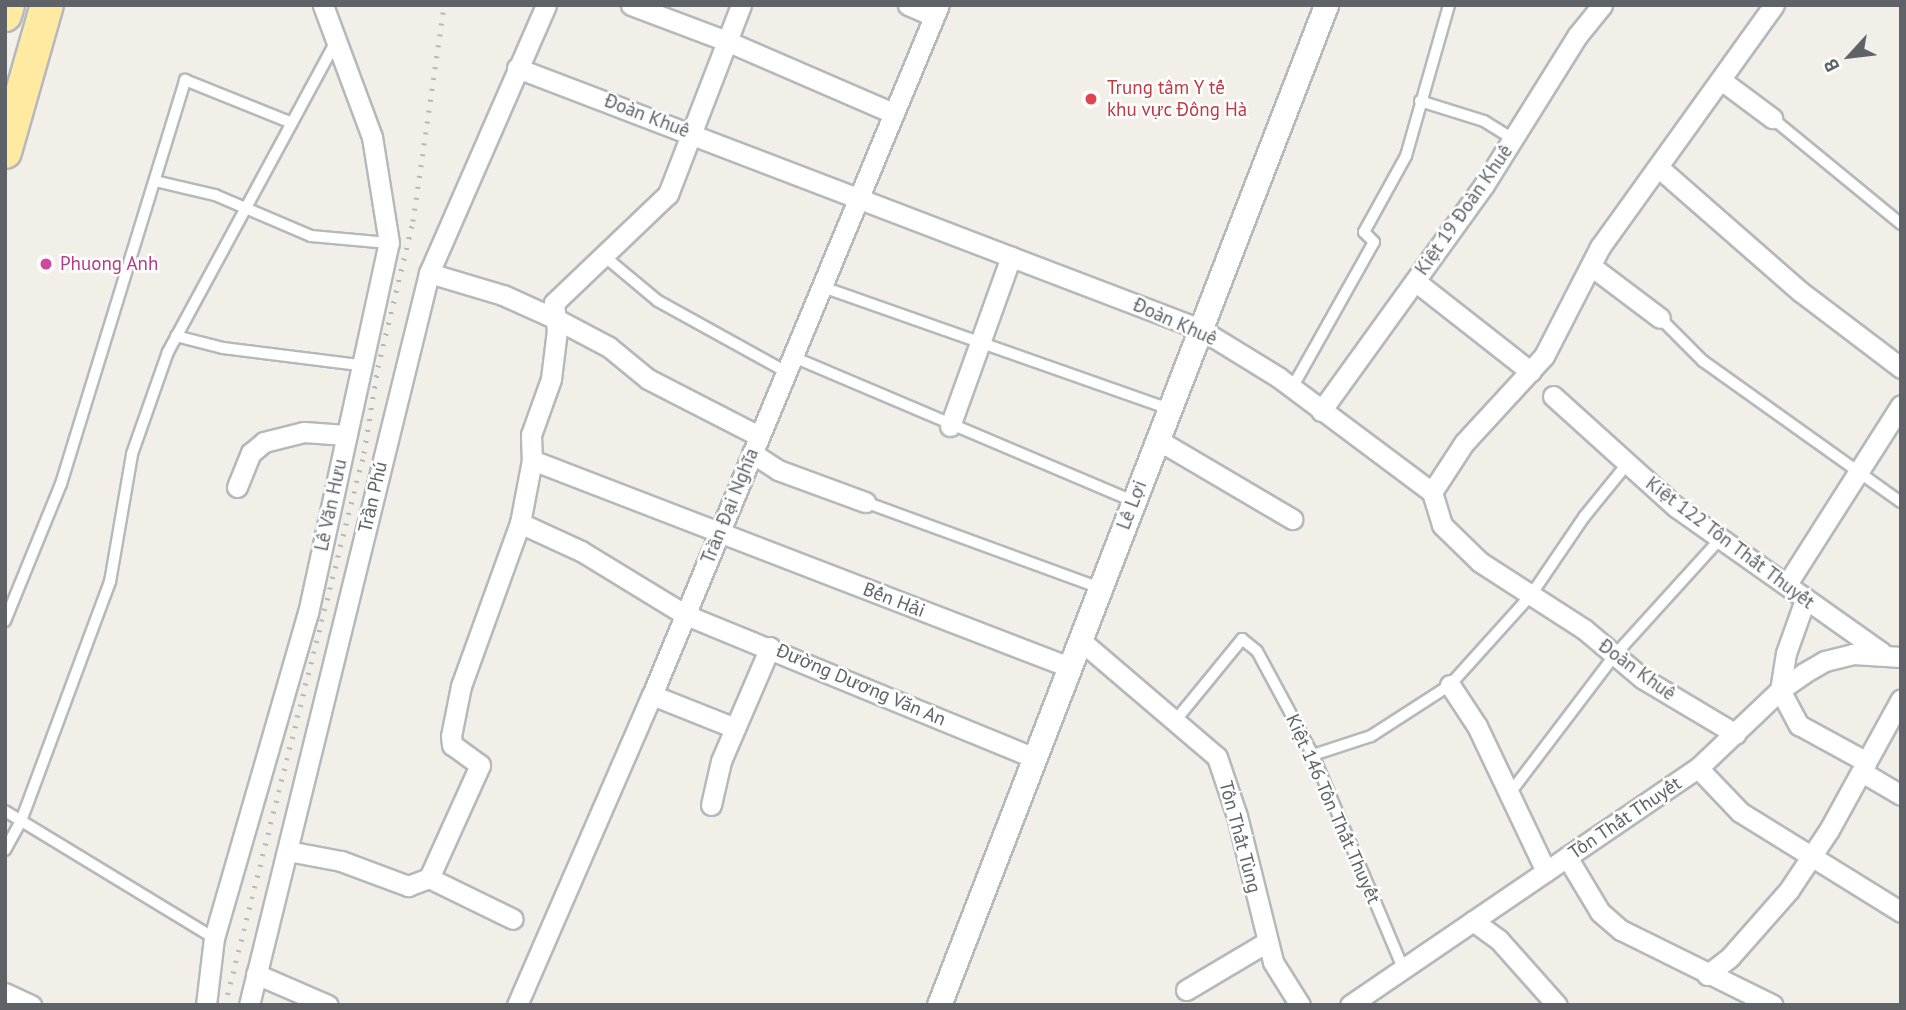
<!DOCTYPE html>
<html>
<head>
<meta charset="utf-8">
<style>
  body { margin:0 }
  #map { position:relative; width:1906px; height:1010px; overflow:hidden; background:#f1efe8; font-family:"PT Sans",sans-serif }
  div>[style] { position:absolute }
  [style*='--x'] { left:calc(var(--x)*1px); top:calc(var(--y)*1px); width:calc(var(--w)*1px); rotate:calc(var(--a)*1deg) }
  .roads { filter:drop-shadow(2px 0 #b5b8bc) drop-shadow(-2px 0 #b5b8bc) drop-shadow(0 2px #b5b8bc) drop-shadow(0 -2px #b5b8bc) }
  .service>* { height:10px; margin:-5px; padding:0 5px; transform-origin:5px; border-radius:5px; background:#fff }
  .minor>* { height:19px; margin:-9.5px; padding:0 9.5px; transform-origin:9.5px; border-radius:9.5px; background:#fff }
  .tertiary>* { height:23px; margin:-11.5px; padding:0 11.5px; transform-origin:11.5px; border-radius:11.5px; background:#fff }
  .trunk>* { height:32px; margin:-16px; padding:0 16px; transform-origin:16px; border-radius:16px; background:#feeaa1 }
  .rail>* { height:5px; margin-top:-2.5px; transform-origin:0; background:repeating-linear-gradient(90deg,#b6b7b8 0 2px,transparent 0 11px) }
  .dots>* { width:19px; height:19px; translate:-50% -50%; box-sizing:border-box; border:4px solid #fff; border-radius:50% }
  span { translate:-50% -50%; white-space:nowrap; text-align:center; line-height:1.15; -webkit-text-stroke:5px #fff; paint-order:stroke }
  .health-label { font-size:19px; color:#be3a42 }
  .left { translate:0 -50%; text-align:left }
  .street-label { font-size:19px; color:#5f6368 }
  .hotel-label { font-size:19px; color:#b23c85 }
  .frame { position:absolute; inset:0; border:7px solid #5f6368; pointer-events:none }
  .north { position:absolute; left:1815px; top:21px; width:70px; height:70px; -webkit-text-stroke:5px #fff; paint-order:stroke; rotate:243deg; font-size:19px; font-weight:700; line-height:28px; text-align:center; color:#5f6368 }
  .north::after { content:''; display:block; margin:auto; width:24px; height:32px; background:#5f6368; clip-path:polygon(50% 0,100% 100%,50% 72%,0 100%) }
</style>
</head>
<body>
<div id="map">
  <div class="roads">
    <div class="service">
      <div style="--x:1420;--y:101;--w:67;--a:17.4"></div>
      <div style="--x:1484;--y:121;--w:34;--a:32"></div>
      <div style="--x:1772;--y:118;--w:167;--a:39.4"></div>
      <div style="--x:155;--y:181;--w:62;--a:13.1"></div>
      <div style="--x:215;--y:195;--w:104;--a:23.1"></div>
      <div style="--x:311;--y:236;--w:78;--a:5.1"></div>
      <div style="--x:604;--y:256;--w:70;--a:39.8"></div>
      <div style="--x:658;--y:301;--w:145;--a:28.9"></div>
      <div style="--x:820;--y:286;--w:370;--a:19.4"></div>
      <div style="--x:1660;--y:318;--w:61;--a:45"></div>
      <div style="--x:1703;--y:361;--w:243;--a:35.5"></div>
      <div style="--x:176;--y:336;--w:49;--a:14.3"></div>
      <div style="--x:223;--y:348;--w:137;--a:7.1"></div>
      <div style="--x:791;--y:356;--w:371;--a:23"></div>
      <div style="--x:1292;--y:388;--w:167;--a:-60.7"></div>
      <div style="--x:1374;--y:242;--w:14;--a:-135"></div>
      <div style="--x:1364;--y:232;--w:87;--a:-61.1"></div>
      <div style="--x:1406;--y:156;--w:157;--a:-74.1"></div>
      <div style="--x:865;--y:502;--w:250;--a:20.1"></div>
      <div style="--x:5;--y:621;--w:148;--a:-67.8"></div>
      <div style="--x:61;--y:484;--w:423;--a:-72.9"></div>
      <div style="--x:185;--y:80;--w:115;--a:21.9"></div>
      <div style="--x:1175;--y:721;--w:106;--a:-50.7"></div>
      <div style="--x:1242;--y:639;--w:19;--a:39"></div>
      <div style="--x:1257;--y:651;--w:118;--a:61.7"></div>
      <div style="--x:1313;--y:755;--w:231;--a:67.1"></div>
      <div style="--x:1313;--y:755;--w:61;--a:-18.1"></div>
      <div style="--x:1371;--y:736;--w:94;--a:-32.8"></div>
      <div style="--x:1450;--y:685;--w:121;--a:-48"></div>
      <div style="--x:1531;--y:595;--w:94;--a:-55.8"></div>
      <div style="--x:1584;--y:517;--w:68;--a:-50.9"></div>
      <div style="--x:1510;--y:793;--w:172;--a:-52.8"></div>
      <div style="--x:1614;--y:656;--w:159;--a:-47.8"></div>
      <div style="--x:5;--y:811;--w:245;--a:31.3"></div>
      <div style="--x:5;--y:850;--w:33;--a:-61"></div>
      <div style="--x:21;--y:821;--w:255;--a:-69.6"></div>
      <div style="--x:110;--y:582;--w:130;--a:-80.2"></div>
      <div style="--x:132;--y:454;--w:108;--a:-70.6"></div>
      <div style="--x:168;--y:352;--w:351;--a:-61.6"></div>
    </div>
    <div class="minor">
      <div style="--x:631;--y:5;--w:105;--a:20.7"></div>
      <div style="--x:729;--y:42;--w:176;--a:23.4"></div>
      <div style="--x:741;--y:5;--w:203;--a:111.1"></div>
      <div style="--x:668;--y:194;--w:158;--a:136.3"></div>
      <div style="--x:554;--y:303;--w:27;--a:84"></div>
      <div style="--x:557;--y:330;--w:49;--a:97"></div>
      <div style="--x:551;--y:379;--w:59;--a:109.7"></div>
      <div style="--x:531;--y:435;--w:25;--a:88"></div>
      <div style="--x:532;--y:460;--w:576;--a:21.08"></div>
      <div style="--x:908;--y:5;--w:28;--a:23"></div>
      <div style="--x:517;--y:68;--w:731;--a:20.91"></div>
      <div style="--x:1200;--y:329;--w:92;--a:31.6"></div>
      <div style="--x:1278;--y:377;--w:192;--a:36.8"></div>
      <div style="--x:1432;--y:492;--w:34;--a:73"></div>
      <div style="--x:1442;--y:525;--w:53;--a:44.2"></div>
      <div style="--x:1480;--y:562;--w:124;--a:32.8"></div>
      <div style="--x:1584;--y:629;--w:76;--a:40.2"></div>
      <div style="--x:1642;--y:678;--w:109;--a:30.8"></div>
      <div style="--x:1721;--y:80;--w:64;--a:36.7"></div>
      <div style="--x:1658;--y:167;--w:190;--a:41.2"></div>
      <div style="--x:1801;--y:292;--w:126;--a:37.2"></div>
      <div style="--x:1591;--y:266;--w:86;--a:37"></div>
      <div style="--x:429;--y:273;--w:77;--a:16.6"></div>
      <div style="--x:503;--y:295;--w:58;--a:24.4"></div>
      <div style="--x:556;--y:319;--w:60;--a:27.8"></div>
      <div style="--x:609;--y:347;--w:50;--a:39.4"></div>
      <div style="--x:648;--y:379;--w:125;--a:27.2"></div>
      <div style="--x:1415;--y:281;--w:147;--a:38.1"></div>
      <div style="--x:1553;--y:396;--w:166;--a:42.1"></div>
      <div style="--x:1676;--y:507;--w:252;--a:35.3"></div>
      <div style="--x:1321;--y:411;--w:279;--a:-54.2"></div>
      <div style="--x:1484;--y:185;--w:176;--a:-58"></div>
      <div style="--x:1577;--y:36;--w:40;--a:-51"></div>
      <div style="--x:950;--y:426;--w:180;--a:-70.2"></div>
      <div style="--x:1158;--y:440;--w:156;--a:30.5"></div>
      <div style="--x:752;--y:453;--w:31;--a:33"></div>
      <div style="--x:778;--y:470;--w:93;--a:20.2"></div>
      <div style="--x:237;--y:487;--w:37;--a:-68"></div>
      <div style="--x:251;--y:453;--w:17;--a:-40"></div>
      <div style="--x:264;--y:442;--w:41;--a:-14"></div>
      <div style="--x:304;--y:432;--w:42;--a:4.1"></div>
      <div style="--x:1432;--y:492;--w:59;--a:-56.9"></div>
      <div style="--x:1464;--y:443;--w:118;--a:-47.4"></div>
      <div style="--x:1544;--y:356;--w:123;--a:-62.8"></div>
      <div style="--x:1600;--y:247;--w:298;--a:-54.3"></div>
      <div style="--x:520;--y:523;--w:67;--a:24.7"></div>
      <div style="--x:581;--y:551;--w:123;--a:31.4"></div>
      <div style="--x:686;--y:615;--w:377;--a:22.3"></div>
      <div style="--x:1787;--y:584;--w:212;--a:-57.5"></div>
      <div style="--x:1805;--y:600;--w:56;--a:109.7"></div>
      <div style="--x:1786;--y:653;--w:37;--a:99"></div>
      <div style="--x:1780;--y:690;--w:40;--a:62"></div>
      <div style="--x:1799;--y:725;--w:77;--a:28.6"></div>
      <div style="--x:1080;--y:640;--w:180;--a:40.5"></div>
      <div style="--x:1217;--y:757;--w:62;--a:71.3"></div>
      <div style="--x:1237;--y:816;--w:150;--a:76.1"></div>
      <div style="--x:1273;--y:962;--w:51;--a:57.9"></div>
      <div style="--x:1450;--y:685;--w:49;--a:56.6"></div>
      <div style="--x:1477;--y:726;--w:161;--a:64.6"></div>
      <div style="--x:652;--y:695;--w:89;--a:21.7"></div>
      <div style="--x:1698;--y:768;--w:61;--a:46.3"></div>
      <div style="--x:1740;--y:812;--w:190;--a:31.8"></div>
      <div style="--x:1862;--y:772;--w:45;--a:30.5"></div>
      <div style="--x:711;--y:805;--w:45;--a:-77.2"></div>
      <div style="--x:721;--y:761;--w:124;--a:-66.7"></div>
      <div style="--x:288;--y:851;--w:54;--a:10.7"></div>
      <div style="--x:341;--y:861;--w:72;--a:20.5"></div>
      <div style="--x:408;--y:886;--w:22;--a:-21"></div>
      <div style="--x:429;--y:878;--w:124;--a:-65.7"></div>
      <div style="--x:480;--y:765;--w:34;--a:-144"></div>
      <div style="--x:452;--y:745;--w:9;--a:-96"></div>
      <div style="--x:451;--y:736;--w:51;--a:-78.7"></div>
      <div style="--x:461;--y:686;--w:173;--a:-70.1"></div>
      <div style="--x:520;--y:523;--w:64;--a:-79.2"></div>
      <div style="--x:1567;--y:857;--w:64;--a:59"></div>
      <div style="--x:1600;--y:912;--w:28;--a:41"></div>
      <div style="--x:1621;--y:930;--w:169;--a:26.3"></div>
      <div style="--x:429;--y:878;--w:93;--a:26"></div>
      <div style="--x:1473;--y:921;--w:32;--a:36"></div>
      <div style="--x:1499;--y:940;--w:87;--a:48.3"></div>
      <div style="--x:256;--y:974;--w:78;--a:23.3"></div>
      <div style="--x:1707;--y:975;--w:29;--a:-38"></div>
      <div style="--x:1730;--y:957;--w:89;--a:-48.6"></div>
      <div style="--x:1789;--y:890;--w:72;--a:-56.3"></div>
      <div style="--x:1829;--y:830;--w:149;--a:-61.2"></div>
      <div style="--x:1186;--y:990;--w:94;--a:-30.7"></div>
      <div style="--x:5;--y:993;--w:29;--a:25"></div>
      <div style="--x:206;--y:1005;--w:67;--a:-83.2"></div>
      <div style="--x:214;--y:938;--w:338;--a:-73.9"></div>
      <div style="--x:308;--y:613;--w:379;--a:-77.7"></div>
      <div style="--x:389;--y:243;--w:107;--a:-99.1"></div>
      <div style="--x:372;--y:137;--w:141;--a:-110.4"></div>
      <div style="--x:249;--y:1005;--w:754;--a:-76.18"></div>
      <div style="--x:429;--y:273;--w:292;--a:-66.4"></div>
      <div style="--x:517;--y:1005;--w:338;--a:-66.5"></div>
      <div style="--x:652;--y:695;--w:747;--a:-67.42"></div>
      <div style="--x:1350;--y:1005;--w:421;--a:-34.3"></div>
      <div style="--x:1698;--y:768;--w:113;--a:-43.6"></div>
      <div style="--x:1780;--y:690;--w:29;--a:-35"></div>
      <div style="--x:1804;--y:673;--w:24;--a:-30"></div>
      <div style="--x:1825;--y:661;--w:29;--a:-14"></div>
      <div style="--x:1853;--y:654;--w:48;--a:3.6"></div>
    </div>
    <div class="tertiary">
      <div style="--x:939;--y:1005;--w:1072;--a:-68.84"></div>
    </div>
    <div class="trunk">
      <div style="--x:5;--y:15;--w:10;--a:-73"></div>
      <div style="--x:5;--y:152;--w:153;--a:-74.1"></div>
    </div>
  </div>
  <div class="rail">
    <div style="--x:225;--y:1005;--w:569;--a:-75.87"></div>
    <div style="--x:364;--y:453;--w:87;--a:-80.8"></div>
    <div style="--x:378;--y:367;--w:150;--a:-76.5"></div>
    <div style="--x:413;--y:221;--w:218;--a:-81.8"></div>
  </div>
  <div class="dots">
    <div style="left:1091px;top:99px;background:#e0444e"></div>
    <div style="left:46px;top:264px;background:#d1479c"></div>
  </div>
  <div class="health-label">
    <span class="left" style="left:1107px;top:99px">Trung tâm Y tế<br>khu vực Đông Hà</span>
  </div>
  <div class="street-label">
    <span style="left:647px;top:116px;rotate:21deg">Đoàn Khuê</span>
    <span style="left:1464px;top:210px;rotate:-55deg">Kiệt 19 Đoàn Khuê</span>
    <span style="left:1175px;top:322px;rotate:24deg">Đoàn Khuê</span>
    <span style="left:373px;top:497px;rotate:-77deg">Trần Phú</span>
    <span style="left:331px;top:505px;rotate:-78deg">Lê Văn Hưu</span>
    <span style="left:1132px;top:505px;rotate:-69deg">Lê Lợi</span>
    <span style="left:730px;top:506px;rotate:-68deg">Trần Đại Nghĩa</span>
    <span style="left:1730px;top:543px;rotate:37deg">Kiệt 122 Tôn Thất Thuyết</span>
    <span style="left:894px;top:600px;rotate:21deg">Bến Hải</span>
    <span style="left:1637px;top:670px;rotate:36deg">Đoàn Khuê</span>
    <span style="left:861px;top:685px;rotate:23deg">Đường Dương Văn An</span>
    <span style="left:1333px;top:809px;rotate:66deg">Kiệt 146 Tôn Thất Thuyết</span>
    <span style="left:1625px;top:818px;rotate:-34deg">Tôn Thất Thuyết</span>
    <span style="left:1240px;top:837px;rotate:75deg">Tôn Thất Tùng</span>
  </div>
  <div class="hotel-label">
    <span class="left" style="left:60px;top:264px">Phuong Anh</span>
  </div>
  <div class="frame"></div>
  <div class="north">B</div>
</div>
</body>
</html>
